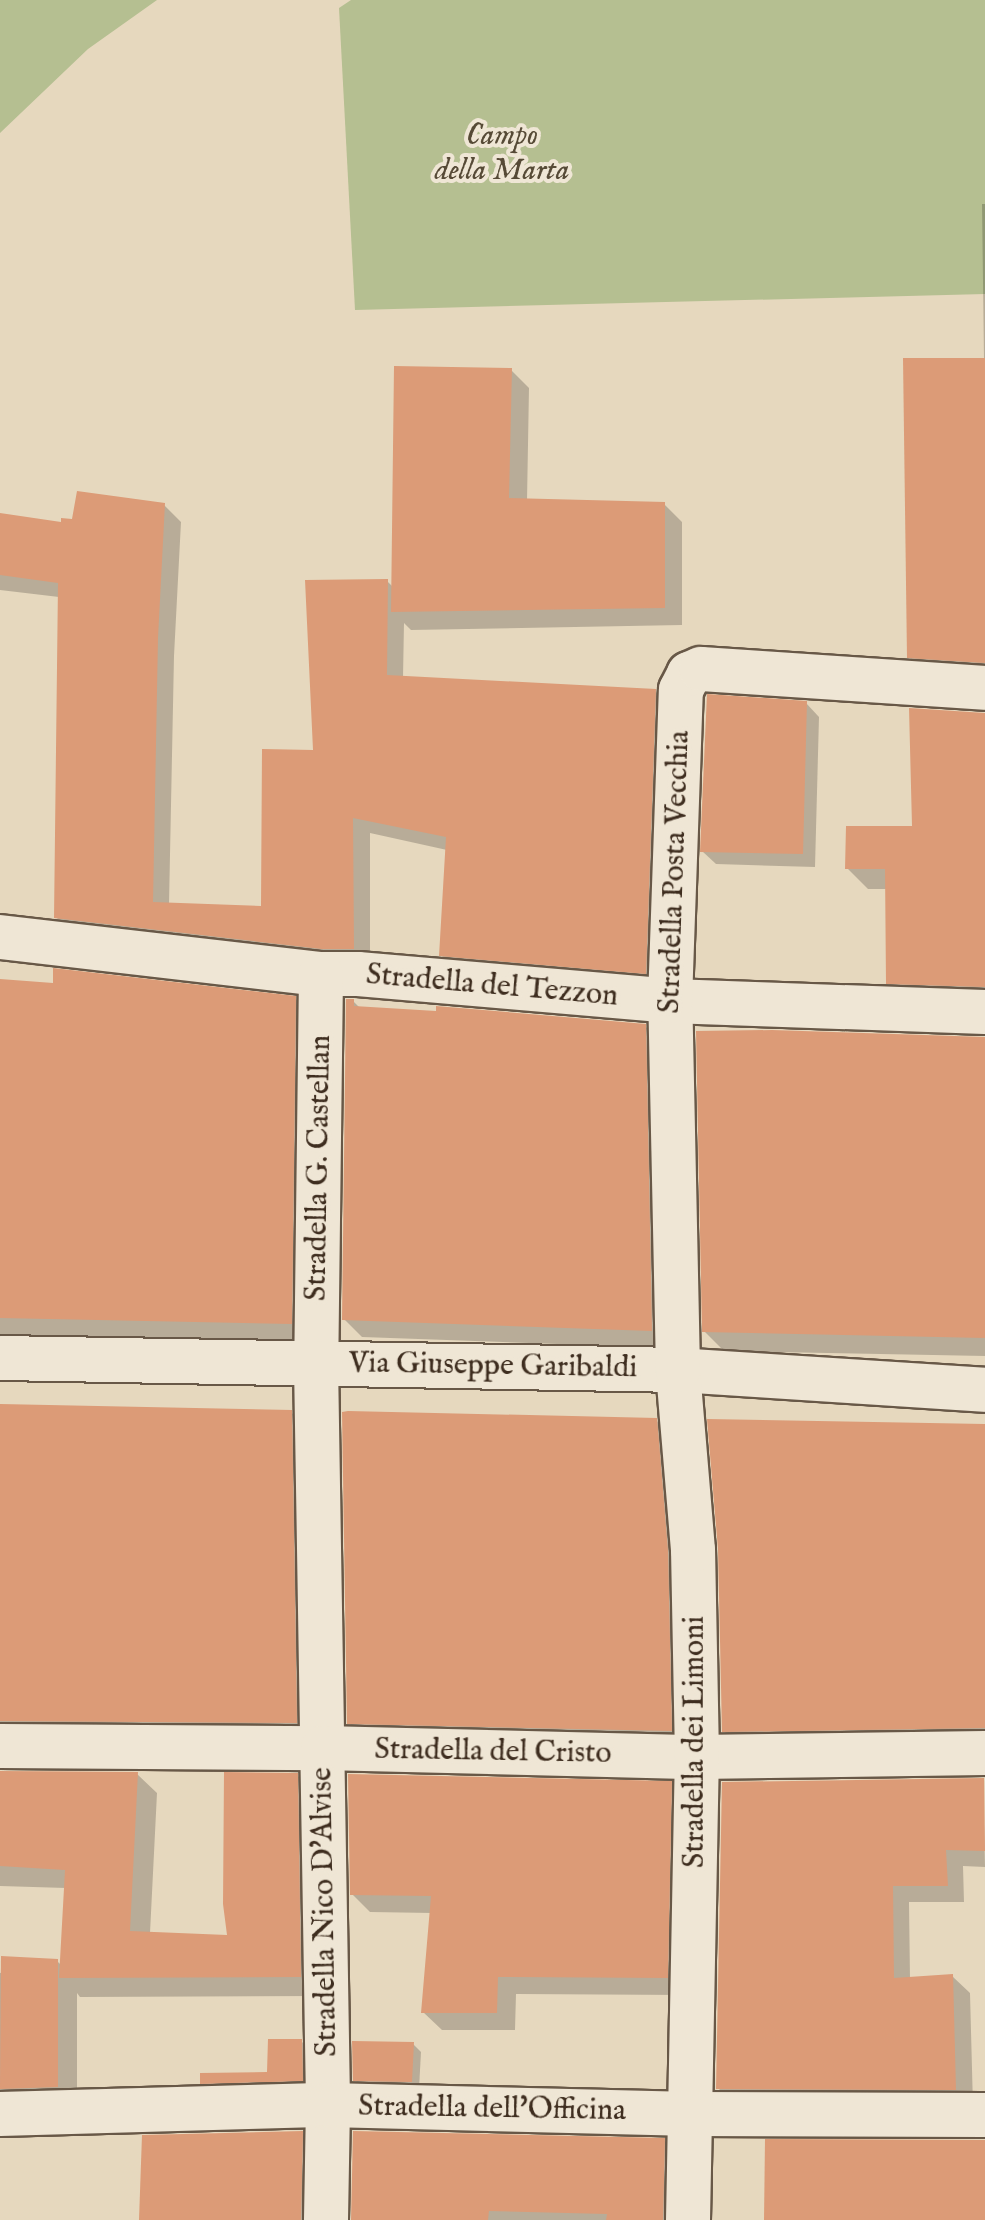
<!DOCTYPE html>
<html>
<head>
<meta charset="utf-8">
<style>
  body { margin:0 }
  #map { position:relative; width:985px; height:2220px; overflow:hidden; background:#e6d8be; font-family:"IM FELL English",serif }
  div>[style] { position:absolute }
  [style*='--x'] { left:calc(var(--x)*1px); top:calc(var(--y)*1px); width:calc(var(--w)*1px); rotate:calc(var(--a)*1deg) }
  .green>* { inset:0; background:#b5bf91 }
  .shadow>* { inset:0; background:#0003 }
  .building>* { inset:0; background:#dc9b77 }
  .roads { filter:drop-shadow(2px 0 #685847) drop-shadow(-2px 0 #685847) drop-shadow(0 2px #685847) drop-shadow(0 -2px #685847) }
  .street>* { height:44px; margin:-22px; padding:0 22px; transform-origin:22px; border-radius:22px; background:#efe6d5 }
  span { translate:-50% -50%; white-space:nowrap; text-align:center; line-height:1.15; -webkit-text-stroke:8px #efe6d5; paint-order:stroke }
  .park-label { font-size:30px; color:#564a36; font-style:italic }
  .street-label { font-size:30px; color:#3e2d1f }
</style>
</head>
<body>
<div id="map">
  <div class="green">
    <div style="clip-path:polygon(0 0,157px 0,88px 49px,0 133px)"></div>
    <div style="clip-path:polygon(351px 0,985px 0,985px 294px,355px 310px,339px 8px)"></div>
  </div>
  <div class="shadow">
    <div style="clip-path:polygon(982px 204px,985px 204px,985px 681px,929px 677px,909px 657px,984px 360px)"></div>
    <div style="clip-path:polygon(511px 370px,529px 388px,527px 501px,664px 504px,682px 522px,682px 625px,411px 630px,404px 623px,403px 678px,655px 691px,672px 708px,662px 990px,458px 972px,441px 955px,447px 850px,370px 833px,370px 965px,73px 934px,56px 917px,59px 597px,0 590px,0 515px,62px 524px,164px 505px,181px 522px,174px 656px,169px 905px,263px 908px,315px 752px,387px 581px,393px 587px)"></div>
    <div style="clip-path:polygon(806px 703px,819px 717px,815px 867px,716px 864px,702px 851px)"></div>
    <div style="clip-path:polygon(985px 715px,985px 1008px,908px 1003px,888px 983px,887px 889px,868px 889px,847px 868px,915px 828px)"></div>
    <div style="clip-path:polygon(0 981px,295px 998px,314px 1018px,310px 1343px,0 1338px)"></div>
    <div style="clip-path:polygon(353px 1001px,360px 1008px,645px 1026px,663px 1044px,669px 1348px,362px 1337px,344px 1319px)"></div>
    <div style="clip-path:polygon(985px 1039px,985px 1356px,724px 1351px,704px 1331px)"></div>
    <div style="clip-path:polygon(0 1406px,291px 1412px,311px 1432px,316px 1742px,0 1751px)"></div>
    <div style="clip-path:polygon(656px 1420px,673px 1437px,687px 1747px,365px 1739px,349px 1723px)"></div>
    <div style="clip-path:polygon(985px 1426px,985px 1744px,740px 1747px,724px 1731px)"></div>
    <div style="clip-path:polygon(0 1773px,137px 1774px,157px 1793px,150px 1933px,229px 1937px,297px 1775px,316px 1794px,320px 1996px,80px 1997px,77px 1993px,77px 2106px,0 2110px,0 1973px,57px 1961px,61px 1965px,66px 1888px,0 1886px)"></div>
    <div style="clip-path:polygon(983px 1780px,985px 1867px,963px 1866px,964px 1902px,909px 1902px,910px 1979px,952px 1976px,970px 1993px,973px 2106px,735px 2106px,718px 2088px)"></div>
    <div style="clip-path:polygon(671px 1783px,689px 1802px,685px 1995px,516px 1994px,515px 2030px,442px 2030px,423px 2012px,432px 1913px,370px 1912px,352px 1894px)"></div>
    <div style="clip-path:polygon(301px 2041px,317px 2057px,318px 2096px,218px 2099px,202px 2083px,269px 2074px)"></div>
    <div style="clip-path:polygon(413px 2044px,421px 2052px,419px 2089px,363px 2088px,355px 2080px)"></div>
    <div style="clip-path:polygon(302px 2133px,321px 2152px,320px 2220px,141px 2220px)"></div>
    <div style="clip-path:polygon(664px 2140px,683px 2160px,682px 2220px,353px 2220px)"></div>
  </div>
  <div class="building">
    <div style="clip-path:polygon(903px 358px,985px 358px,985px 663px,907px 658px)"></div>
    <div style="clip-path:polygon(394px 366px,512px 368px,509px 498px,665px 502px,665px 608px,391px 612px)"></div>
    <div style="clip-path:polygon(77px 491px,165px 503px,158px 638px,153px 902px,261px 906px,262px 749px,313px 750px,305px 580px,388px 579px,387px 675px,656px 689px,646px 974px,439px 956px,446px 837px,353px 818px,354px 949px,322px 949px,54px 918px,58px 583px,0 575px,0 513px,61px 522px,61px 518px,72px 519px)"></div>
    <div style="clip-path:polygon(707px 694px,807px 701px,803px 854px,700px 852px)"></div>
    <div style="clip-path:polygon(909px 708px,985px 713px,985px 987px,886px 984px,885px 869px,845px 869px,846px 826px,912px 826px)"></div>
    <div style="clip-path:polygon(53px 968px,296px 996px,292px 1324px,0 1318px,0 979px,53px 983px)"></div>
    <div style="clip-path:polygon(346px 999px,354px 999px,354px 1006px,436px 1011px,436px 1006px,646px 1024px,652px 1331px,342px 1320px)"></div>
    <div style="clip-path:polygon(772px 1030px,985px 1037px,985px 1338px,702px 1332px,696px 1031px)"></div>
    <div style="clip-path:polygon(0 1404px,292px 1410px,297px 1723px,0 1721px)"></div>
    <div style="clip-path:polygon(348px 1411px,657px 1418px,668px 1551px,672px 1731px,347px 1724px,342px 1412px)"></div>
    <div style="clip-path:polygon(707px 1419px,985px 1424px,985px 1728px,722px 1732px,718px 1549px)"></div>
    <div style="clip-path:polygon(0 1771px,138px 1772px,130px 1931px,227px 1935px,223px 1904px,224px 1772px,298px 1773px,301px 1977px,59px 1978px,65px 1870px,0 1866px)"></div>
    <div style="clip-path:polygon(348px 1774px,672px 1781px,668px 1978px,498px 1977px,497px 2013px,421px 2013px,431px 1896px,350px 1895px)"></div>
    <div style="clip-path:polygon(984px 1778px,985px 1851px,946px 1850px,948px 1886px,893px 1886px,894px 1978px,953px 1974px,956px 2090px,716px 2089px,722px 1782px)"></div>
    <div style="clip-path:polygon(1px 1956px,58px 1959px,58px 2087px,0 2089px)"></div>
    <div style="clip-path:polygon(268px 2039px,302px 2039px,303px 2081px,200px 2084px,200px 2073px,267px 2072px)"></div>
    <div style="clip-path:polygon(352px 2041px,414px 2042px,412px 2082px,353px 2081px)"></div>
    <div style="clip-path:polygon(303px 2131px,301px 2220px,139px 2220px,142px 2135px)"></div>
    <div style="clip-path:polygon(353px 2131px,665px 2138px,663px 2220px,606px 2220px,607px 2214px,489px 2211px,488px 2220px,351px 2220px)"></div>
    <div style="clip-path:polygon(765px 2139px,985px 2140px,985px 2220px,764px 2220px)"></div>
  </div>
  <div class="roads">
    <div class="street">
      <div style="--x:0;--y:937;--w:323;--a:6.6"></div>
      <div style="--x:321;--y:974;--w:37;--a:0"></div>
      <div style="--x:358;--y:974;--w:313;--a:4.9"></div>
      <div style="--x:670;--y:1001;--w:315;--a:2"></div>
      <div style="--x:321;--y:974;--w:389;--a:90.7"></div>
      <div style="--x:316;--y:1363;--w:742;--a:89.07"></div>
      <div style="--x:328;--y:2105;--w:115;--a:91"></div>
      <div style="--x:0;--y:1358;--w:678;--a:1.01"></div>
      <div style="--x:678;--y:1370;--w:308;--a:3.7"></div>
      <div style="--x:0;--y:1746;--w:323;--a:0.4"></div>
      <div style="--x:323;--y:1748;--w:374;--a:1.4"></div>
      <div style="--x:697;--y:1757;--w:288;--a:-0.8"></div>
      <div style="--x:0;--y:2114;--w:328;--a:-1.6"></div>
      <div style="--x:328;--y:2105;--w:365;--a:1.4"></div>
      <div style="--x:693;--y:2114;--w:292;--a:0.2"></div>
      <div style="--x:688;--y:2220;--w:463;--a:-88.9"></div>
      <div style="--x:697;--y:1757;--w:207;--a:-91.1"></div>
      <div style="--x:693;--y:1550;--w:181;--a:-94.8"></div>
      <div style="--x:678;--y:1370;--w:369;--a:-91.2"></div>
      <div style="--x:670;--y:1001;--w:311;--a:-88"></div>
      <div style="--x:681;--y:690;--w:18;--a:-63"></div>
      <div style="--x:689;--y:674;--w:13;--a:-23"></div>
      <div style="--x:701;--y:669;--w:285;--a:3.8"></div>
    </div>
  </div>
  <div class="park-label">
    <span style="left:502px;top:153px">Campo<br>della Marta</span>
  </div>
  <div class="street-label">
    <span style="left:675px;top:872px;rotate:-88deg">Stradella Posta Vecchia</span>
    <span style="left:492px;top:986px;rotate:5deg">Stradella del Tezzon</span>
    <span style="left:319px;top:1168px;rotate:-89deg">Stradella G. Castellan</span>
    <span style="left:493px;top:1366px;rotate:1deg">Via Giuseppe Garibaldi</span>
    <span style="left:695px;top:1742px;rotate:-90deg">Stradella dei Limoni</span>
    <span style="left:493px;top:1752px;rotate:1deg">Stradella del Cristo</span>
    <span style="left:325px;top:1912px;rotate:-91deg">Stradella Nico D'Alvise</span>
    <span style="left:492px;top:2109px;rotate:1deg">Stradella dell'Officina</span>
  </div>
</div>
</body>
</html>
